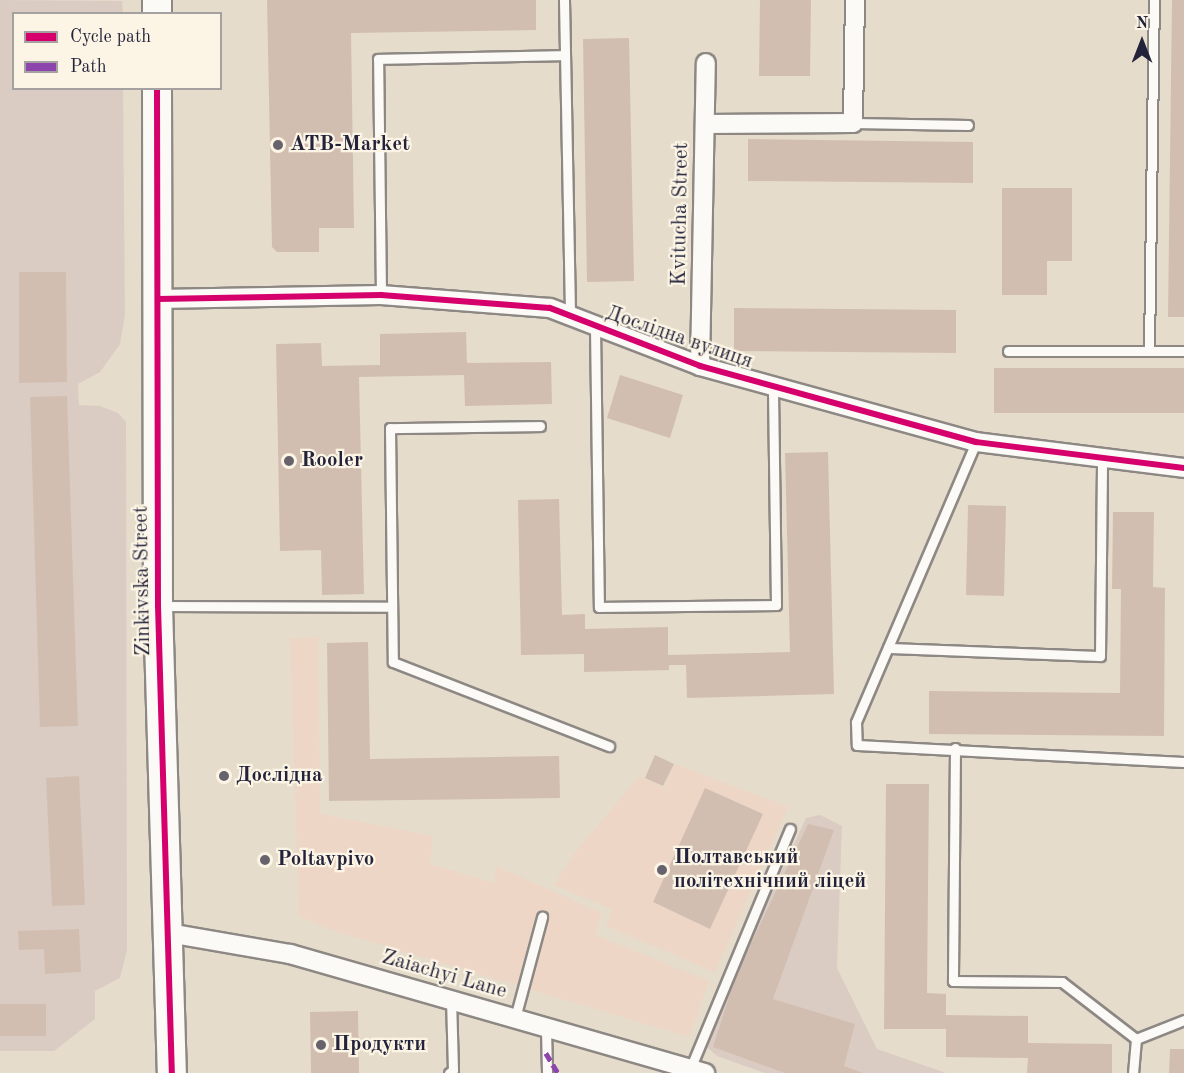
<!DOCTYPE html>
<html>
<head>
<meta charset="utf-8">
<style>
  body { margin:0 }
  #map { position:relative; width:1184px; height:1073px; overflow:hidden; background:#e5dccb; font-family:"Old Standard TT",serif }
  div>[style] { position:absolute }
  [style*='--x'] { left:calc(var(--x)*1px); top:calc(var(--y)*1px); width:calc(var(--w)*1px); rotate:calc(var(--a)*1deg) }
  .built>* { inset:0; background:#eed6c7 }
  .industrial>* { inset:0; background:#daccc3 }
  .building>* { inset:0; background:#d2beb1 }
  .roads { filter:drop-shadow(2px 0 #8d8884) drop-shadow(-2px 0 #8d8884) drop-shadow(0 2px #8d8884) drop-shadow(0 -2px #8d8884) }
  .lane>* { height:9px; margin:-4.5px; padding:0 4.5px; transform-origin:4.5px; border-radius:4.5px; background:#fbfaf7 }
  .street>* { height:18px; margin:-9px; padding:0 9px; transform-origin:9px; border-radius:9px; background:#fbfaf7 }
  .primary>* { height:28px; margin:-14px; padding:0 14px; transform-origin:14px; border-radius:14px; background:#fbfaf7 }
  .quiet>* { height:4.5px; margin-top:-2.25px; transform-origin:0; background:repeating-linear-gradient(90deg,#8e44ad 0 9px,transparent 0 13.5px) }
  .cycleway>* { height:6px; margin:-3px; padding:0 3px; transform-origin:3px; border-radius:3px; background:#d6006c }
  .dots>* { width:16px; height:16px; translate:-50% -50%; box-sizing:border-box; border:3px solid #fcf5e5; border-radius:50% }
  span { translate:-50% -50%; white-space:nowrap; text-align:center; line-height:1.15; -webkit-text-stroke:4.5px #fcf5e5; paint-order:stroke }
  .poi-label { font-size:21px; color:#22223b; font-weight:700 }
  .left { translate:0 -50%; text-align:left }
  .street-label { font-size:21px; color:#22223b }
  .legend { position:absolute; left:12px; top:12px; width:210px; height:78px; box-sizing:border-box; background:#fcf5e5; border:2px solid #a5a1a1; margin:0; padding:8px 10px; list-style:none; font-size:18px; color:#22223b }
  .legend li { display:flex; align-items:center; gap:12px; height:30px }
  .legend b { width:30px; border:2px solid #a5a1a1 }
  .north { position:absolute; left:1112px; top:12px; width:60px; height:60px; -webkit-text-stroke:4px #fcf5e5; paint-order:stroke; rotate:0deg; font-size:16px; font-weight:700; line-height:24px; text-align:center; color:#22223b }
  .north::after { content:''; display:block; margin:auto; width:21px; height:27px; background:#22223b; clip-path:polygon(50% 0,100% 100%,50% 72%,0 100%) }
</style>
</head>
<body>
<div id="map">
  <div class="built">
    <div style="clip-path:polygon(318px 637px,320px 814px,433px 836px,430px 864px,494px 883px,496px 866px,601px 913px,595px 935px,709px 981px,689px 1037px,332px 930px,299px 916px,290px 638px)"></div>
    <div style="clip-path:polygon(675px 764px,788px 807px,715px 972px,606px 926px,612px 909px,554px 885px,574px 854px,639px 776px,664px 788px)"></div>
  </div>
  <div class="industrial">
    <div style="clip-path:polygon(0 0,122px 1px,123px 13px,14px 14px,14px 88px,123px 89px,125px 315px,120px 344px,100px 372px,78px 384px,79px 405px,100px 406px,118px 413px,126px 422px,127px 950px,120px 978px,95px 991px,95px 1019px,54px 1051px,0 1051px)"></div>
    <div style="clip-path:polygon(820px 815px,842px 826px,837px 968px,877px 1049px,946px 1073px,765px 1073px,717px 1056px,708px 1048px,707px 1041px,735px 972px,806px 818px)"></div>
  </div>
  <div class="building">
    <div style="clip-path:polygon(267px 0,536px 0,536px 30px,351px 33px,354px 228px,319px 228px,319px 252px,277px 252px,272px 247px)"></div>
    <div style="clip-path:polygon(760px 0,811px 0,810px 76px,759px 76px)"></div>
    <div style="clip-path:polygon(1172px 0,1184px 0,1184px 317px,1168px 317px)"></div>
    <div style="clip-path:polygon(629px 38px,634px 281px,587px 282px,583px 39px)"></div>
    <div style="clip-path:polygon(748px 139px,973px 142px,973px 183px,748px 181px)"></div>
    <div style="clip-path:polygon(1002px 188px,1072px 188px,1072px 261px,1047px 261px,1047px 295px,1002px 295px)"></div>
    <div style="clip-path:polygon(19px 272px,66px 272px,67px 382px,19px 383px)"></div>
    <div style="clip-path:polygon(734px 308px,956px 310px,956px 353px,734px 351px)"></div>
    <div style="clip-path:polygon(466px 332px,467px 363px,551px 362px,552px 404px,465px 406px,464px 375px,359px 377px,364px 594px,322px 595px,321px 550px,280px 551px,276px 344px,321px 343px,322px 366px,380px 365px,380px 334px)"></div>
    <div style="clip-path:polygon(994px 368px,1184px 368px,1184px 413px,994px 413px)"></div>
    <div style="clip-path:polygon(620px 375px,683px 395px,670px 438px,607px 418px)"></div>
    <div style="clip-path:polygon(67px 396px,78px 726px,40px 727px,30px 397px)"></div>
    <div style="clip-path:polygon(828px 452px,834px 694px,687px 698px,686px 665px,669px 665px,669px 670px,584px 672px,584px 654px,521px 655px,518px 500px,559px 499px,562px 615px,585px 614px,585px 629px,668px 627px,668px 655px,790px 652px,785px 453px)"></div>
    <div style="clip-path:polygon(968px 505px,1006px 506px,1004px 596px,966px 595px)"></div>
    <div style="clip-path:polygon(1113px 512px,1154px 512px,1153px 587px,1165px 588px,1164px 736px,929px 734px,929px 691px,1120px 693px,1121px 589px,1112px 589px)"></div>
    <div style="clip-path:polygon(368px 642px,370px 759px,559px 756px,560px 798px,329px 801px,327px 643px)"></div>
    <div style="clip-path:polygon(655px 755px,674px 764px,663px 786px,645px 778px)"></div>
    <div style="clip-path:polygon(79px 776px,85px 905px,52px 906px,46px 778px)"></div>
    <div style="clip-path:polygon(886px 784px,929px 784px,927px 993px,946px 994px,946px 1015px,1028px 1016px,1028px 1043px,1112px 1044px,1112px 1073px,1027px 1073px,1028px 1058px,946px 1057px,946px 1029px,884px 1029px)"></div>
    <div style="clip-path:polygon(705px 788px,763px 814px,710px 929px,653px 902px)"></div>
    <div style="clip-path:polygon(808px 824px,834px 830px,773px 999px,855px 1024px,844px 1066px,863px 1073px,785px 1073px,713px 1047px,736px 975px)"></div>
    <div style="clip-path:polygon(79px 929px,81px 972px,45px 974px,44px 949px,19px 950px,18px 931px)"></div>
    <div style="clip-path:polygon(0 1004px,46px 1004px,46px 1036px,0 1036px)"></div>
    <div style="clip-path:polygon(358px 1011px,359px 1073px,311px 1073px,310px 1012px)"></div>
    <div style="clip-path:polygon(1170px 1049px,1184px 1049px,1184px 1073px,1169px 1073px)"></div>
  </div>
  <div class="roads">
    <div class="lane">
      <div style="--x:564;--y:0;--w:316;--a:88.9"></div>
      <div style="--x:853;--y:123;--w:115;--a:1"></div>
      <div style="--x:381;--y:295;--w:236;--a:-90.7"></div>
      <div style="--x:378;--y:59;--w:187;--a:-1.2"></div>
      <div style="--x:595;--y:327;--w:280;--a:89.2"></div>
      <div style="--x:599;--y:607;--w:177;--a:-0.6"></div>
      <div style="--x:776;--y:605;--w:218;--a:-90.8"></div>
      <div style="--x:1008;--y:351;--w:176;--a:0"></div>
      <div style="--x:1149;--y:351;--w:351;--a:-89.2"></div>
      <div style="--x:540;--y:426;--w:150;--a:179.2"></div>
      <div style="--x:390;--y:428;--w:234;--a:89.3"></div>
      <div style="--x:393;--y:662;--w:232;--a:21.3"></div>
      <div style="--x:976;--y:442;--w:305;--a:113.2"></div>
      <div style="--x:856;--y:722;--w:23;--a:88"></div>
      <div style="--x:857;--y:745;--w:327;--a:3"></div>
      <div style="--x:161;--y:606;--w:231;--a:0.2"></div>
      <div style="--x:888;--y:648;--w:212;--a:2.2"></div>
      <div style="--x:1100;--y:656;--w:199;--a:-89.4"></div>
      <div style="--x:955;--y:748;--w:233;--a:90.5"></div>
      <div style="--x:953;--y:981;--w:109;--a:0.5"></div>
      <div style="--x:1062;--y:982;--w:93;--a:37.6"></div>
      <div style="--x:1136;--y:1039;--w:34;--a:95"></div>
      <div style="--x:515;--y:1018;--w:105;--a:-75"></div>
      <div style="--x:546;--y:1028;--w:45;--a:88.7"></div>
      <div style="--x:1136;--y:1039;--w:52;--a:-21.6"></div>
      <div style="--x:690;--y:1069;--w:260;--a:-67.4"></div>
      <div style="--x:449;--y:1073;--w:5;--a:-37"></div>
      <div style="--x:453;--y:1070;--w:70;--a:-91.6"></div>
    </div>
    <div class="street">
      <div style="--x:705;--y:124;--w:148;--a:-0.4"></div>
      <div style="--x:853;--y:123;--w:123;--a:-89.1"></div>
      <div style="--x:158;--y:299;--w:223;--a:-1"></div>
      <div style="--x:381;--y:295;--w:169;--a:4.4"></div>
      <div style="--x:550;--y:308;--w:161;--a:21.1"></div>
      <div style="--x:700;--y:366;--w:286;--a:15.4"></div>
      <div style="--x:976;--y:442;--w:210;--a:7.1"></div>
      <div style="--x:700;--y:366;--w:303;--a:-88.9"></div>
      <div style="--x:168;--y:933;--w:124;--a:9.8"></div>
      <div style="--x:290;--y:954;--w:432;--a:16"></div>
    </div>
    <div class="primary">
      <div style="--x:157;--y:0;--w:14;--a:90"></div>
      <div style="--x:157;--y:88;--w:518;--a:89.89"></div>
      <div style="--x:158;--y:606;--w:467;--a:88.3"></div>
    </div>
  </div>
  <div class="quiet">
    <div style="--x:546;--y:1053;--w:23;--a:59"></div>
  </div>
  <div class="cycleway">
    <div style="--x:157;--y:88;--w:518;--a:89.89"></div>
    <div style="--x:158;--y:606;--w:467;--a:88.3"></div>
    <div style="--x:158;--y:299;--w:223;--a:-1"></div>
    <div style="--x:381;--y:295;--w:169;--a:4.4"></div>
    <div style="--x:550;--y:308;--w:161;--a:21.1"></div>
    <div style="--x:700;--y:366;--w:286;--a:15.4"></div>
    <div style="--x:976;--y:442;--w:210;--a:7.1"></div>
  </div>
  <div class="dots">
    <div style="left:278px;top:145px;background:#66636d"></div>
    <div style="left:289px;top:461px;background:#66636d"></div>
    <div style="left:224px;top:776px;background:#66636d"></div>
    <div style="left:265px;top:860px;background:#66636d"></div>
    <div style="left:662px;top:870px;background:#66636d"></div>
    <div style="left:321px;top:1045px;background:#66636d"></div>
  </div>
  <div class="poi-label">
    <span class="left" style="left:290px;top:145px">ATB-Market</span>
    <span class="left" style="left:301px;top:461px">Rooler</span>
    <span class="left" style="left:236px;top:776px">Дослідна</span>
    <span class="left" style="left:674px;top:870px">Полтавський<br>політехнічний ліцей</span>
    <span class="left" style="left:277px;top:860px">Poltavpivo</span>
    <span class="left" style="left:333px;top:1045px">Продукти</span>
  </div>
  <div class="street-label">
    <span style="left:681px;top:214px;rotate:-89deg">Kvitucha Street</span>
    <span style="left:679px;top:338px;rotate:19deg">Дослідна вулиця</span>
    <span style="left:143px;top:581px;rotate:-91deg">Zinkivska Street</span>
    <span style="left:444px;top:975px;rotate:16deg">Zaiachyi Lane</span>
  </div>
  <ul class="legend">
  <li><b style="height:8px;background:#d6006c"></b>Cycle path</li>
  <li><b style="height:8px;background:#8e44ad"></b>Path</li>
  </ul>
  <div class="north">N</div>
</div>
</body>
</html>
